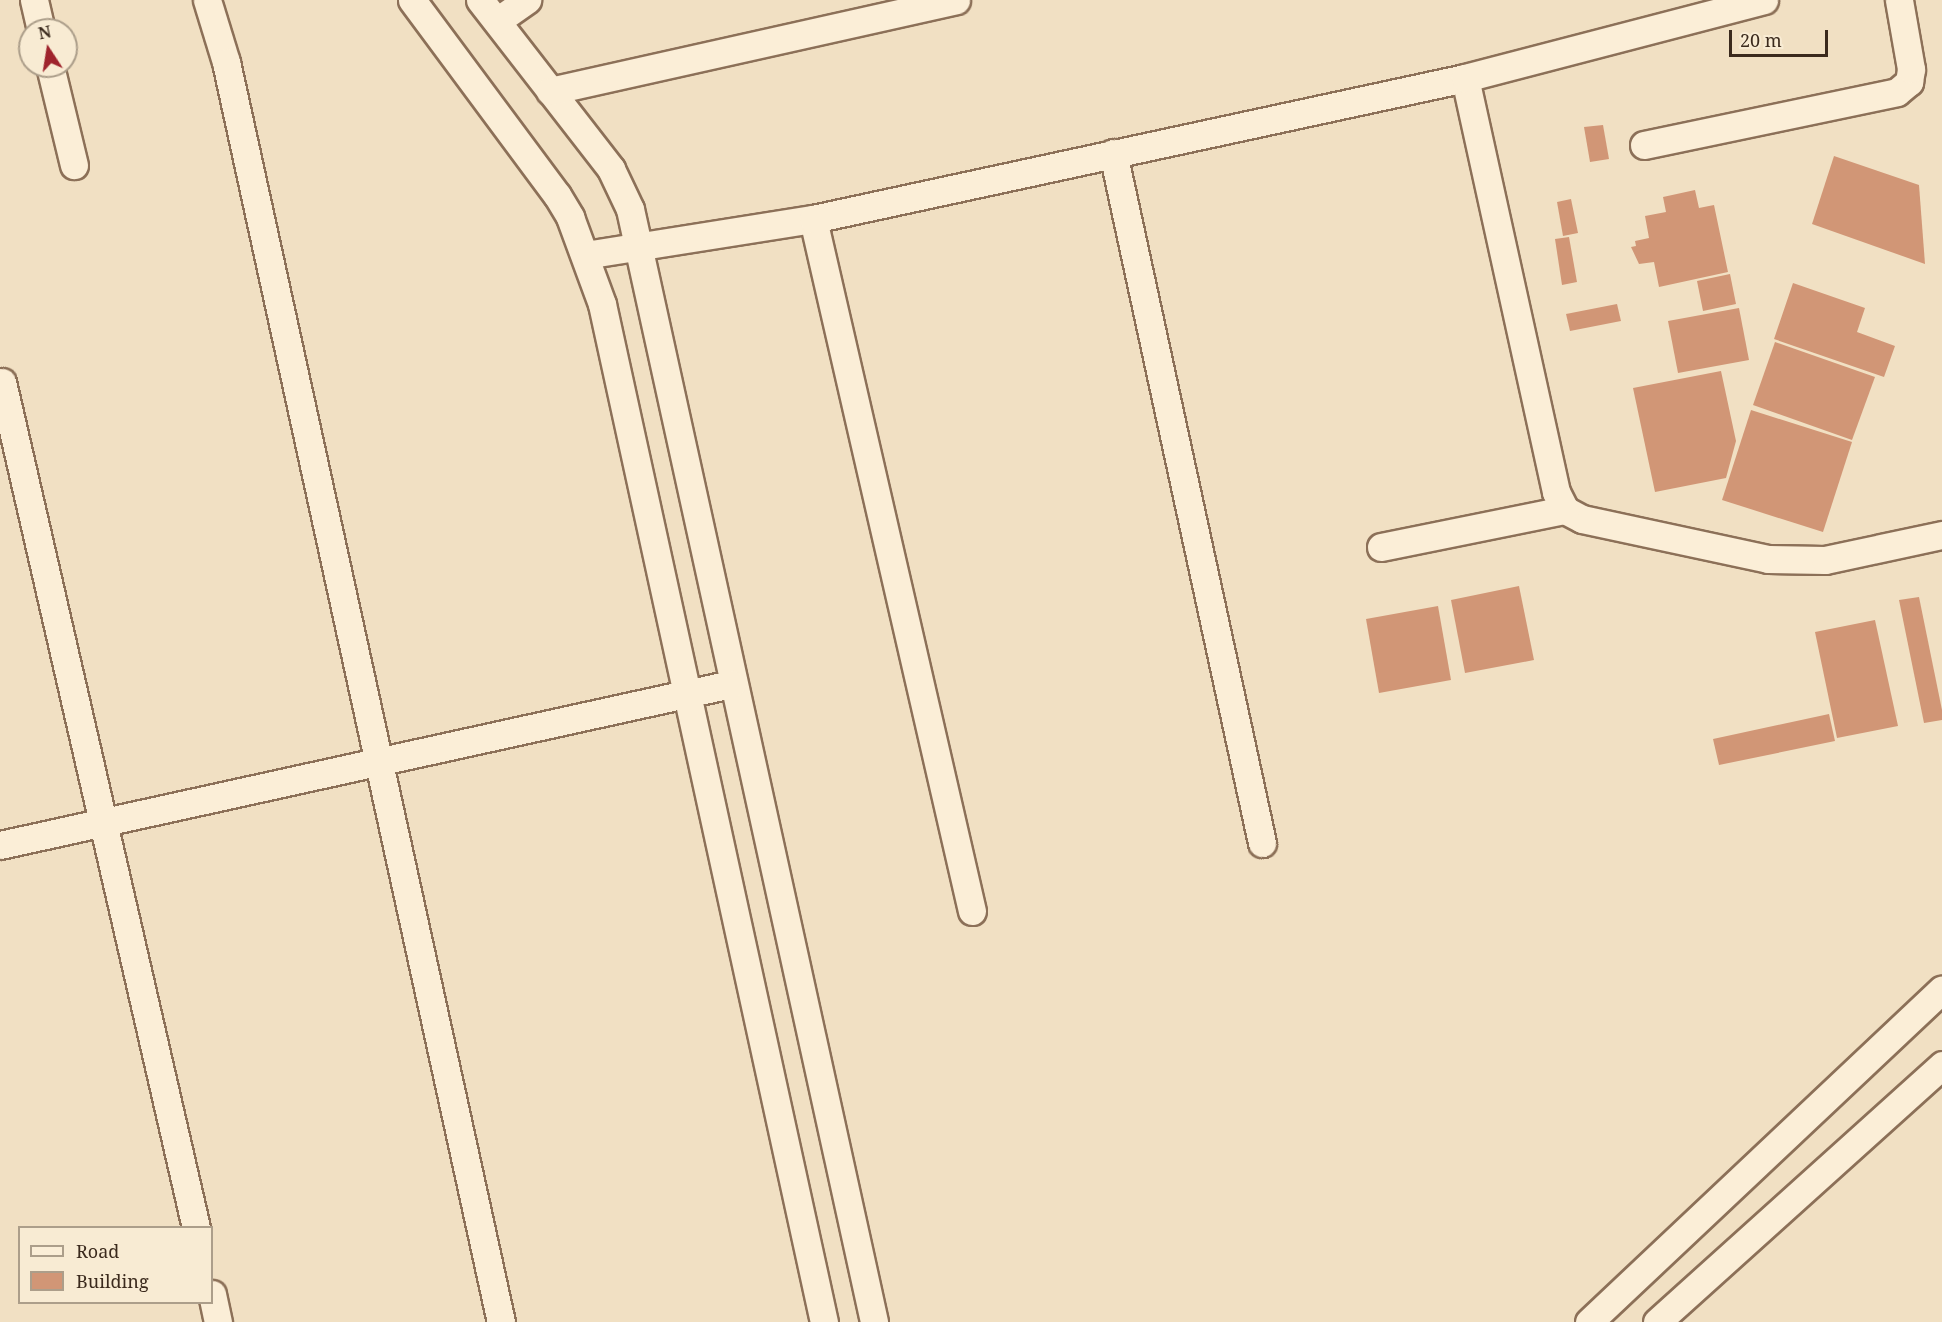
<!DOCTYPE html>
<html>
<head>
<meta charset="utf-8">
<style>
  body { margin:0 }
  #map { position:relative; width:1942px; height:1322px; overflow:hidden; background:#f1e0c3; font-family:"Noto Serif",serif }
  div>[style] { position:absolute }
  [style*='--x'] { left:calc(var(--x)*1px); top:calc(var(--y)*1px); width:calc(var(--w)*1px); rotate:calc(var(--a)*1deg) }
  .building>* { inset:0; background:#d19676 }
  .roads { filter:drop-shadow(2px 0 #8c7058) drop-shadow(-2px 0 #8c7058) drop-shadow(0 2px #8c7058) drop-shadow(0 -2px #8c7058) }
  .minor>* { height:27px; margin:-13.5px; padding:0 13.5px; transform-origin:13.5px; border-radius:13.5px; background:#fbeed7 }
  span { translate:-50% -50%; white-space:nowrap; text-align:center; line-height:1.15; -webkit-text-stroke:5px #f8ebd3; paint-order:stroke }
  .legend { position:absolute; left:18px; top:1226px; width:195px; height:78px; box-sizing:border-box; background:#f8ebd3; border:2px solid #ac9e8a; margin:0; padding:8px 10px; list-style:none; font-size:18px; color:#3b2a1d }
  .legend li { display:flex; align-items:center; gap:12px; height:30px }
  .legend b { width:30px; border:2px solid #ac9e8a }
  .north { position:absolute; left:18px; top:18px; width:60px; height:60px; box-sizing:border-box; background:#f8ebd3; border:2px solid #ac9e8a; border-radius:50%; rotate:348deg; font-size:16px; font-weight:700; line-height:24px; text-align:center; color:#3b2a1d }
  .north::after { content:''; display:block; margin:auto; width:21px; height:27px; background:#9f242d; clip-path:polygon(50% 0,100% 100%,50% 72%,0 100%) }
  .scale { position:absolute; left:1729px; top:30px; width:99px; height:27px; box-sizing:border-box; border:3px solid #3b2a1d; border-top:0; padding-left:8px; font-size:18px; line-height:21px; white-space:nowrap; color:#3b2a1d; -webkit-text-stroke:4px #f8ebd3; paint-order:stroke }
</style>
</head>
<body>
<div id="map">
  <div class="building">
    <div style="clip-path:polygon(1603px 125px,1609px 159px,1590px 162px,1584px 127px)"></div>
    <div style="clip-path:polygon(1834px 156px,1919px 185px,1925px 264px,1812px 224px)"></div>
    <div style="clip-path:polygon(1695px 190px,1699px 208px,1714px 205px,1728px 272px,1659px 287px,1654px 262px,1639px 264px,1631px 247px,1636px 246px,1635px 241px,1649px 238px,1645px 216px,1666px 212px,1663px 197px)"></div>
    <div style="clip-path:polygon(1571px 199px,1578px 233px,1563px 236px,1557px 202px)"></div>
    <div style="clip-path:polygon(1569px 237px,1577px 282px,1562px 285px,1555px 239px)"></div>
    <div style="clip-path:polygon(1730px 274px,1736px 304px,1703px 311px,1697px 281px)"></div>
    <div style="clip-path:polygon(1793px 283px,1865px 308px,1857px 332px,1895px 346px,1884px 377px,1774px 339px)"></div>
    <div style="clip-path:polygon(1617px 304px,1621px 321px,1570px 331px,1566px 314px)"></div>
    <div style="clip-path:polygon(1739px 308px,1749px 360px,1678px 373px,1668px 321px)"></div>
    <div style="clip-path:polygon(1775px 342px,1875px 377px,1852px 440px,1753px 405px)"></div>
    <div style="clip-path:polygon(1721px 371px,1736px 441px,1726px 478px,1655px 492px,1633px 388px)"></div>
    <div style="clip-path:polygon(1751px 410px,1852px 442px,1823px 532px,1722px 500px)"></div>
    <div style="clip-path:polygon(1519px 586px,1534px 660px,1465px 673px,1451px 600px)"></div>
    <div style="clip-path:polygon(1919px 597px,1942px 710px,1942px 720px,1924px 723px,1899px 600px)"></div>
    <div style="clip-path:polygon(1438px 606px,1451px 680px,1379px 693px,1366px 619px)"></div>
    <div style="clip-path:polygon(1875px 620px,1898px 726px,1837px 738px,1815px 632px)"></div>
    <div style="clip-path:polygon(1829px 714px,1835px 741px,1719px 765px,1713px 739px)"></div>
  </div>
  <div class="roads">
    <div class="minor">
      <div style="--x:34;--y:0;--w:31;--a:77"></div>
      <div style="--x:207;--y:0;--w:65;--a:73"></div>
      <div style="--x:226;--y:62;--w:1290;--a:77.69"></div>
      <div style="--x:412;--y:0;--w:243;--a:53.4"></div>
      <div style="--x:557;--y:195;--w:26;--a:59"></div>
      <div style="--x:570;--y:217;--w:93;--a:69.8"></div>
      <div style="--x:602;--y:304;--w:1042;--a:77.7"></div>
      <div style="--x:480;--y:0;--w:214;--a:52.2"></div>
      <div style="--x:611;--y:169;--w:44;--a:64.6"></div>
      <div style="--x:630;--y:209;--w:1139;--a:77.63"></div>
      <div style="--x:497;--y:21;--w:37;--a:-35"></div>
      <div style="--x:50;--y:66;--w:102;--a:76.4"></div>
      <div style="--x:1465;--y:78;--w:424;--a:77.6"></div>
      <div style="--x:1556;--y:492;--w:20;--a:63"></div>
      <div style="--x:1565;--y:510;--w:19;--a:28"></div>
      <div style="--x:1582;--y:519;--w:190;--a:12.1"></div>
      <div style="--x:1768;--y:559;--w:57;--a:1"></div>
      <div style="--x:1825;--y:560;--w:120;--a:-12.1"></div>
      <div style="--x:550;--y:91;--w:416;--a:-12.6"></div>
      <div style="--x:1644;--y:145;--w:258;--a:-11.8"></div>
      <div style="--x:1897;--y:92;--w:16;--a:-40"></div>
      <div style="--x:1909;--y:82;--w:13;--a:-81"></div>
      <div style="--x:1911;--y:69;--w:70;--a:-99.9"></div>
      <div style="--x:1113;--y:153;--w:706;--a:77.81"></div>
      <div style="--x:813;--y:219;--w:710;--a:77.06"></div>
      <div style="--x:585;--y:255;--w:231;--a:-9"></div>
      <div style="--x:813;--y:219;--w:667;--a:-12.2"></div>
      <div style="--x:1465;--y:78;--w:309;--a:-14.6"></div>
      <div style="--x:2;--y:382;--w:868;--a:77.08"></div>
      <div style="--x:1381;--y:547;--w:188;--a:-11.4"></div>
      <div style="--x:0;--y:845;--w:749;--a:-12.42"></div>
      <div style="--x:212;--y:1294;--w:29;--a:78"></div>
      <div style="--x:1589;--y:1322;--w:485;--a:-43.3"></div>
      <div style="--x:1657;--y:1322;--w:384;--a:-42"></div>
    </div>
  </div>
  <ul class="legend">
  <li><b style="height:8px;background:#fbeed7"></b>Road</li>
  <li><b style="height:16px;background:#d19676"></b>Building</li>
  </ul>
  <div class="north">N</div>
  <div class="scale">20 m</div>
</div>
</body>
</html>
